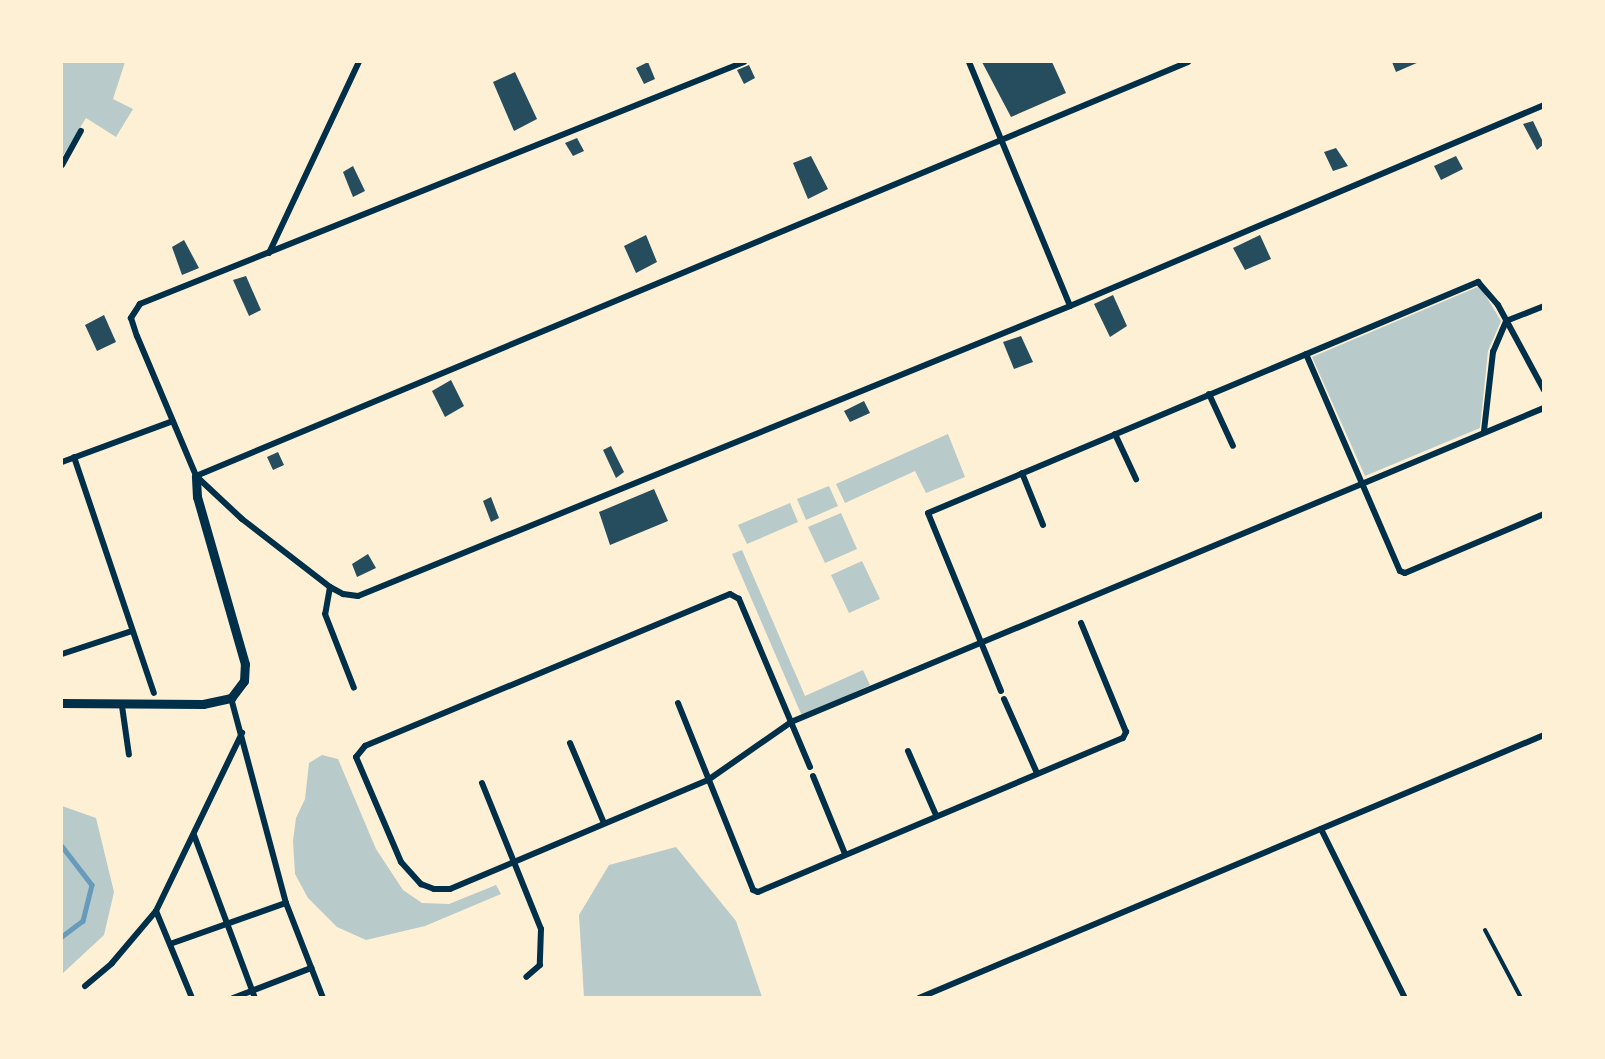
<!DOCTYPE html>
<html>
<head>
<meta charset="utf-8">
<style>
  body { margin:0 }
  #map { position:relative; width:1605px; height:1059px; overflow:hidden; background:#fdf0d5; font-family:"Exo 2",sans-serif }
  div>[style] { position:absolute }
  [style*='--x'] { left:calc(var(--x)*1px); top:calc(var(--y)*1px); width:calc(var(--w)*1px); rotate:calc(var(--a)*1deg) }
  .green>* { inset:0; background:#b9caca }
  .stream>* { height:4.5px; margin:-2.25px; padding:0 2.25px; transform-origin:2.25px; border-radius:2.25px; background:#669bbc }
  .building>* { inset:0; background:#264d5e }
  .service>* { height:4px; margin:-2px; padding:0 2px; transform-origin:2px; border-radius:2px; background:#003049 }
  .minor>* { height:6px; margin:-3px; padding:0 3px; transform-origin:3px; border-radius:3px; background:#003049 }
  .tertiary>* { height:9px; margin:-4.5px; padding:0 4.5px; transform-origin:4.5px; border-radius:4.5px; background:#003049 }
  span { translate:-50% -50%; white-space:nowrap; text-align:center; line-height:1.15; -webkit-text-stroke:5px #fdf0d5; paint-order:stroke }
  .frame { position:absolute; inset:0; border:63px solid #fdf0d5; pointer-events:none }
</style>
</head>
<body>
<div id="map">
  <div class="green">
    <div style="clip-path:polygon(62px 62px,125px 62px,113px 99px,133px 109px,116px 137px,86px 118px,62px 157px)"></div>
    <div style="clip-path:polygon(1480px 286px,1501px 321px,1488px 351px,1480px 428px,1365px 476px,1312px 357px)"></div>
    <div style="clip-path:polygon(948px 434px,965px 477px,926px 493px,915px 471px,845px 503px,836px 484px)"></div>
    <div style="clip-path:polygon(829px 486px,838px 506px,806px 520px,797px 499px)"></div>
    <div style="clip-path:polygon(790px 503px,798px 522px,747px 544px,738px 525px)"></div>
    <div style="clip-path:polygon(841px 513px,857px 549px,825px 563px,808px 527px)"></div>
    <div style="clip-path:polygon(742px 550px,805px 696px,863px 670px,870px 685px,802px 716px,732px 554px)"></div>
    <div style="clip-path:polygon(862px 561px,880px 599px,849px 613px,831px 575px)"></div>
    <div style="clip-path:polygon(322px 755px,338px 759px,376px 849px,403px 890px,422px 903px,449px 904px,496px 885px,501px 894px,425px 926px,366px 940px,337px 927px,308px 898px,295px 874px,293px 841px,296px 818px,305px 799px,309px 763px)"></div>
    <div style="clip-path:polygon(62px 806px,96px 818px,114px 892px,104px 935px,62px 974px)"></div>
    <div style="clip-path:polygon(676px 847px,736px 921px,762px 997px,584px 997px,579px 915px,609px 865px)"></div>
  </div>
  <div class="stream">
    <div style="--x:62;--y:846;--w:49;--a:52.4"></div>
    <div style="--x:92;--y:885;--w:37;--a:104"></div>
    <div style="--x:83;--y:921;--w:26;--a:143"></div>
  </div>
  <div class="building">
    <div style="clip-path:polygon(648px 62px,655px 79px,644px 84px,636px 68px)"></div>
    <div style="clip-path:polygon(982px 62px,1052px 62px,1066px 93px,1011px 117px)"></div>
    <div style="clip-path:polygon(1392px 62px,1419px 62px,1396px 72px)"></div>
    <div style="clip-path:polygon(749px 65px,755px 78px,744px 84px,737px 70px)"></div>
    <div style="clip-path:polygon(515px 72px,537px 119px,514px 131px,493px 82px)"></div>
    <div style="clip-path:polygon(1533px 121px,1544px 144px,1537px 150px,1523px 124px)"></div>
    <div style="clip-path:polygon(577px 138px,584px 151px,573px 156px,565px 143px)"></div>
    <div style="clip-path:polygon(1336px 148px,1348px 166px,1333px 171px,1324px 152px)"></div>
    <div style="clip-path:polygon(811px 156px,828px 189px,808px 199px,793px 163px)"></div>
    <div style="clip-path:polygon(1456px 156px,1463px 169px,1441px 180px,1434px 166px)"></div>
    <div style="clip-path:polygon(353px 166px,365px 191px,353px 197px,343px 172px)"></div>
    <div style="clip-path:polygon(646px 235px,657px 262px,636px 273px,624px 246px)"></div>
    <div style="clip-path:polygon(1260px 235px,1271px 259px,1245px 270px,1233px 248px)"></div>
    <div style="clip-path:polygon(184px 240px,199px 268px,182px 275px,172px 247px)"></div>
    <div style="clip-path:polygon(246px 276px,261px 310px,249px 316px,233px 280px)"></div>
    <div style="clip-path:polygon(1113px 295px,1127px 326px,1110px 337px,1094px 304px)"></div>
    <div style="clip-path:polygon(104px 315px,116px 342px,97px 351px,85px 325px)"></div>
    <div style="clip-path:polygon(1021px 336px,1033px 362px,1014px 369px,1003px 342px)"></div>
    <div style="clip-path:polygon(451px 380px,464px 406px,445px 417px,432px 391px)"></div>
    <div style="clip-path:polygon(864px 401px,870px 413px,850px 422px,844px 411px)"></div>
    <div style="clip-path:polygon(611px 446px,624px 472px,616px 478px,603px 450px)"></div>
    <div style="clip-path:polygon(278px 452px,284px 465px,273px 470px,267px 457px)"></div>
    <div style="clip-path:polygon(654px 489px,668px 521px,610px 545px,599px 512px)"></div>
    <div style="clip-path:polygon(491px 497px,499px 518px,491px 522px,483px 501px)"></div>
    <div style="clip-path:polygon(368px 554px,376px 568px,357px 577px,352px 564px)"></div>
  </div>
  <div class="service">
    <div style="--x:1485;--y:930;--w:77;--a:62.1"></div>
  </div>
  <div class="minor">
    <div style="--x:744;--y:62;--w:651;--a:158.17"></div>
    <div style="--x:140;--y:304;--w:17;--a:123"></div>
    <div style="--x:131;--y:318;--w:19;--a:72"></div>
    <div style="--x:137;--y:336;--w:152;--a:67.1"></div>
    <div style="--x:196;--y:476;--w:63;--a:43.1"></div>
    <div style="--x:242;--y:519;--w:111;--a:37.7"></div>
    <div style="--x:330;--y:587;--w:15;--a:28"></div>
    <div style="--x:343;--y:594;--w:15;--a:8"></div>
    <div style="--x:358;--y:596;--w:769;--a:-22.16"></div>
    <div style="--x:1070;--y:306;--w:515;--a:-22.98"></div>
    <div style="--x:969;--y:62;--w:264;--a:67.5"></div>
    <div style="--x:62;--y:165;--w:39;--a:-61"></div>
    <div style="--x:269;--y:253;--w:211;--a:-64.8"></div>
    <div style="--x:1306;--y:354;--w:236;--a:66.6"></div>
    <div style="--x:1400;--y:571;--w:5;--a:22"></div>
    <div style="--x:1405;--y:573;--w:151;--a:-23"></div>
    <div style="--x:1209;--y:394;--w:57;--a:65.2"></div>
    <div style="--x:1484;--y:431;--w:80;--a:-83.5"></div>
    <div style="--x:1493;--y:352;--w:34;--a:-67"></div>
    <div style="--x:1506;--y:321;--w:41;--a:-21.5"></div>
    <div style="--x:1115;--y:434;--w:50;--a:65"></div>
    <div style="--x:74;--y:457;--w:249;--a:71.3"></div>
    <div style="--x:62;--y:462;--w:118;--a:-20.3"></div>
    <div style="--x:1022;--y:473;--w:56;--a:68"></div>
    <div style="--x:196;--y:476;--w:1075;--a:-22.65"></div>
    <div style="--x:330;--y:587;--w:27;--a:100"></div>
    <div style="--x:325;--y:614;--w:79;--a:68.6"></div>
    <div style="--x:62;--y:654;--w:74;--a:-18.2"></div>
    <div style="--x:1001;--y:691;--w:192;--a:-112.3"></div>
    <div style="--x:928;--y:513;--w:597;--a:-22.78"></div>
    <div style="--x:1478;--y:282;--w:30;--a:49"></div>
    <div style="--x:1498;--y:305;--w:97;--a:61.6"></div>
    <div style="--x:231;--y:698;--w:212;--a:75"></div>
    <div style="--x:286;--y:903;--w:102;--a:68.7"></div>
    <div style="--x:1004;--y:699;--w:81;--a:66"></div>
    <div style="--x:678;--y:703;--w:201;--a:68.1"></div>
    <div style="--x:753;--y:890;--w:5;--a:22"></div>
    <div style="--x:758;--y:892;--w:396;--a:-22.9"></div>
    <div style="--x:1123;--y:738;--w:7;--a:-63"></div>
    <div style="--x:1126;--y:732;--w:118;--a:-112.4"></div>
    <div style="--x:122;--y:706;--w:49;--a:81.9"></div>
    <div style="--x:570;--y:743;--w:87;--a:67"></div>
    <div style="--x:908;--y:751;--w:70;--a:66.4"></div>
    <div style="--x:810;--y:767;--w:49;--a:-112.9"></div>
    <div style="--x:791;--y:722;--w:134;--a:-112.9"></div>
    <div style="--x:739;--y:599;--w:10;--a:-151"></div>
    <div style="--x:730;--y:594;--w:395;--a:157.4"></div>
    <div style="--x:365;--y:746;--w:14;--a:129"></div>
    <div style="--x:356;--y:757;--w:114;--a:66.8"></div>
    <div style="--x:401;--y:862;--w:30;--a:48"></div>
    <div style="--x:421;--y:884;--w:14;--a:21"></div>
    <div style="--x:434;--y:889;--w:16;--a:0"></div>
    <div style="--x:450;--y:889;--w:280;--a:-22.9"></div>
    <div style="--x:708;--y:780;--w:101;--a:-34.9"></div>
    <div style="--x:791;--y:722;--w:816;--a:-22.64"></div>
    <div style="--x:813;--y:776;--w:84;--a:67.7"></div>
    <div style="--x:482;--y:783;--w:157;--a:68"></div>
    <div style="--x:541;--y:929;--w:36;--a:92"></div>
    <div style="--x:540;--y:965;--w:18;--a:139"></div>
    <div style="--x:1321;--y:829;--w:189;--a:63.6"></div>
    <div style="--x:194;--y:835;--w:174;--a:69.5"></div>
    <div style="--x:156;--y:911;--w:94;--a:67.5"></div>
    <div style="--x:170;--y:944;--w:123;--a:-19.5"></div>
    <div style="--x:85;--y:986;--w:35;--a:-40"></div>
    <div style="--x:112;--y:963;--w:68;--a:-49.8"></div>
    <div style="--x:156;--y:911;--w:198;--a:-64.2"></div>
    <div style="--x:233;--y:998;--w:84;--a:-21"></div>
    <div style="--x:919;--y:998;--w:678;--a:-22.82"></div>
  </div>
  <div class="tertiary">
    <div style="--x:62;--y:703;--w:141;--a:0.4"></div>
    <div style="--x:203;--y:704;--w:29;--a:-12"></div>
    <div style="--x:231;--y:698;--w:21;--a:-53"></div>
    <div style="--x:244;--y:681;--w:17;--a:-87"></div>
    <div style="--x:245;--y:664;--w:174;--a:-106"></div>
    <div style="--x:197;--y:497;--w:21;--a:-93"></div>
  </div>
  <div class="frame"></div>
</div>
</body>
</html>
